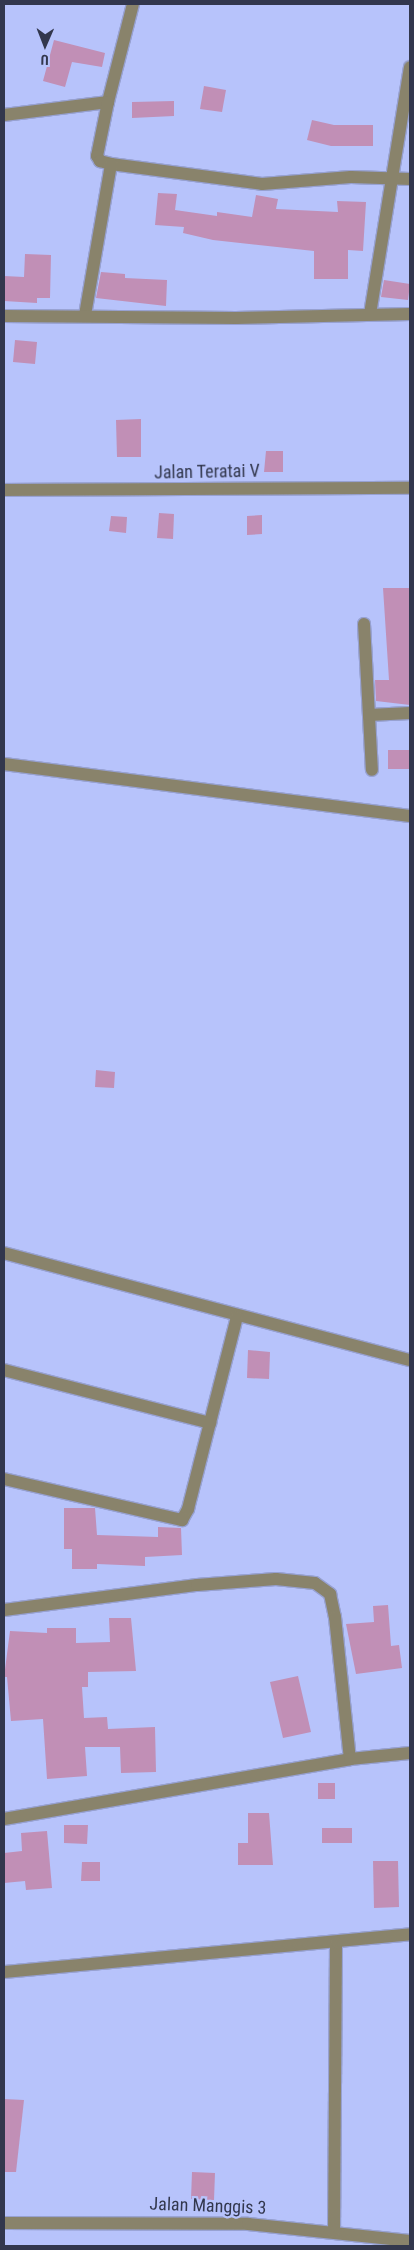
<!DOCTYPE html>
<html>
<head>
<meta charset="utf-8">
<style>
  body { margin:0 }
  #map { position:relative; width:414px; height:2250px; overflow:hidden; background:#b7c3fb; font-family:"Roboto Condensed",sans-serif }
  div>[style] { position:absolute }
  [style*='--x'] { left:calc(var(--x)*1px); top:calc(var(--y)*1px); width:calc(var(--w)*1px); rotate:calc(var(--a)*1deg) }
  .building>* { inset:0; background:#c18fb6 }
  .roads { filter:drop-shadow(1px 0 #97a1d1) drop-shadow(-1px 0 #97a1d1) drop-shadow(0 1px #97a1d1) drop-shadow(0 -1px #97a1d1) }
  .minor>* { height:12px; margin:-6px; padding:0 6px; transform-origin:6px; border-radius:6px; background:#89836b }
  span { translate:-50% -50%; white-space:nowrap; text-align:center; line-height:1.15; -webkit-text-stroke:4.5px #b7c3fb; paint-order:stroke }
  .street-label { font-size:18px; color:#32374d }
  .frame { position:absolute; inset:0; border:5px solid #32374d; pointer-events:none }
  .north { position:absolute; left:20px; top:20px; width:50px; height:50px; -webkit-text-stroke:4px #b7c3fb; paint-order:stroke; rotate:181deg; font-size:14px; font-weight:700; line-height:20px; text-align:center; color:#32374d }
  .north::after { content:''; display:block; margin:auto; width:18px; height:22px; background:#32374d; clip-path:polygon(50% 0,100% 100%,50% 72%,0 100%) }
</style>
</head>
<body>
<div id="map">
  <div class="building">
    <div style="clip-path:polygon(54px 40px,105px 53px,102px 67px,72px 62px,65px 87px,43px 81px)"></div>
    <div style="clip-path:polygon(204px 86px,226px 90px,222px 112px,200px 109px)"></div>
    <div style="clip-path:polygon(174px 101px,174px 116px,132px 118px,132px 102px)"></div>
    <div style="clip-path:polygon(312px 120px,334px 125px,373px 125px,373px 146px,331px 146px,307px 140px)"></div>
    <div style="clip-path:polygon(158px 193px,177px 194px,175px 210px,217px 216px,217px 212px,252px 217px,256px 195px,278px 199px,276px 209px,338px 212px,337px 201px,366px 202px,363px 251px,348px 250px,348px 279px,314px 279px,314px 251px,213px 240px,183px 233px,184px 227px,155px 225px)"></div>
    <div style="clip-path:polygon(25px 254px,51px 255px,50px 298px,37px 298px,37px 303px,4px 301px,4px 276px,24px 277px)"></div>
    <div style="clip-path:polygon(101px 272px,125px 274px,125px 278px,167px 280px,166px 306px,96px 298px)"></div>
    <div style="clip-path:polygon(384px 280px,410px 284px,408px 300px,381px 297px)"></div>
    <div style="clip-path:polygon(15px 340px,37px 342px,35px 364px,13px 362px)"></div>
    <div style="clip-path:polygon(141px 419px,141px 457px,117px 457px,116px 420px)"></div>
    <div style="clip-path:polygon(266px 451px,283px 451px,283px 472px,264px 472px)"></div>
    <div style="clip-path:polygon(159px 513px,174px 514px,173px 539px,157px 538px)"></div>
    <div style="clip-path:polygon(262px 515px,262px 534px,247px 535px,247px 516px)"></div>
    <div style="clip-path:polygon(111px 516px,127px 517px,126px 533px,109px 531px)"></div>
    <div style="clip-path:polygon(383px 588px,410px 588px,410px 705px,376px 701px,375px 680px,389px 680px)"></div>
    <div style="clip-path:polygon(388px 750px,410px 750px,410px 769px,388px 769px)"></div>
    <div style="clip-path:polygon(96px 1070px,115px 1072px,114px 1088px,95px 1087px)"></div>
    <div style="clip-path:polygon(248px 1350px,270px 1352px,269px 1379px,247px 1378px)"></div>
    <div style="clip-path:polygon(64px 1508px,95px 1508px,97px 1535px,158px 1537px,158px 1527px,181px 1528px,182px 1555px,145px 1557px,145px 1566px,97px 1564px,97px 1569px,72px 1569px,72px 1549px,64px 1549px)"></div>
    <div style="clip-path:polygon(388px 1605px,391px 1646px,399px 1645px,402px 1668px,356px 1674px,346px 1624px,374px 1622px,373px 1606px)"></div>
    <div style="clip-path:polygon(109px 1618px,131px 1618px,136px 1671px,88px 1672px,88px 1687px,82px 1687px,84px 1718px,107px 1717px,108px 1729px,155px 1727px,156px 1772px,121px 1773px,120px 1747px,85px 1747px,87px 1776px,47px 1779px,43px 1719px,11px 1721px,7px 1677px,4px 1677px,10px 1631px,47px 1633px,47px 1628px,76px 1628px,76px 1643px,110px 1642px)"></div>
    <div style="clip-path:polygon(298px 1676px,311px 1732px,283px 1738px,270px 1682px)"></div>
    <div style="clip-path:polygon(318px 1783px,335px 1783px,335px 1799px,318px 1799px)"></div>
    <div style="clip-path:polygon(248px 1813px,269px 1813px,273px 1865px,238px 1865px,238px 1843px,248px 1843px)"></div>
    <div style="clip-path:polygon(64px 1825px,88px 1825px,87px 1844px,64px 1843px)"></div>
    <div style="clip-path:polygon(322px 1828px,352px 1828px,352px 1843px,322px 1843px)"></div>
    <div style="clip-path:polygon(47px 1831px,52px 1888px,26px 1890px,25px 1881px,4px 1883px,4px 1853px,22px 1851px,21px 1833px)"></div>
    <div style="clip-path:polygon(373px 1861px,398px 1861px,399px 1907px,374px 1908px)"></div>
    <div style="clip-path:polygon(82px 1862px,100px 1862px,100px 1881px,81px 1881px)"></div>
    <div style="clip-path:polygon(4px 2099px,24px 2100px,16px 2172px,4px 2172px)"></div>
    <div style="clip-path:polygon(192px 2172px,215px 2173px,214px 2200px,191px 2199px)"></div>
  </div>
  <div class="roads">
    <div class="minor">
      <div style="--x:108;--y:102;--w:101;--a:-75.7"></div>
      <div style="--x:4;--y:115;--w:105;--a:-7.1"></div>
      <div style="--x:108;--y:102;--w:55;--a:101.5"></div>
      <div style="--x:97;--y:156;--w:6;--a:59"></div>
      <div style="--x:100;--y:161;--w:11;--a:15"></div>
      <div style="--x:111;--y:164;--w:152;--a:7.5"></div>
      <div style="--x:262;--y:184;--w:89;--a:-4.5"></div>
      <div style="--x:351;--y:177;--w:59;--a:1.9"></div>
      <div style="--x:370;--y:314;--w:250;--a:-80.8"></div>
      <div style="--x:85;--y:315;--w:153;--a:-80.2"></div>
      <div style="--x:4;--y:316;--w:232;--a:0.5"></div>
      <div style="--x:236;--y:318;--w:174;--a:-1.3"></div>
      <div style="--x:4;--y:490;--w:406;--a:-0.3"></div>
      <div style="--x:364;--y:624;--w:146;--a:86.9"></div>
      <div style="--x:369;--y:715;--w:41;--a:-2.8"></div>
      <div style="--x:4;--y:764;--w:409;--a:7.3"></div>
      <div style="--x:4;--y:1253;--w:420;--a:14.8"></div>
      <div style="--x:4;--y:1370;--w:213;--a:14.4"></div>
      <div style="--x:4;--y:1479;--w:183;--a:13"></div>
      <div style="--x:182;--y:1520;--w:13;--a:-61"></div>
      <div style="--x:188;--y:1509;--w:198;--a:-75.7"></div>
      <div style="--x:4;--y:1610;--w:195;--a:-7.4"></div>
      <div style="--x:197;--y:1585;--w:79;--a:-4.3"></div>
      <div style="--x:276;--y:1579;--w:39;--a:6"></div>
      <div style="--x:315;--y:1583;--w:19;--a:36"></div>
      <div style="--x:330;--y:1594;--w:24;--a:78"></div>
      <div style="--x:335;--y:1617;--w:143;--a:84"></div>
      <div style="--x:4;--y:1819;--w:351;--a:-9.8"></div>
      <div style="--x:350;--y:1759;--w:60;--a:-5.7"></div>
      <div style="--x:4;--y:1972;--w:408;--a:-5.3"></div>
      <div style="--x:4;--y:2223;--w:244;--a:0.2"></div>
      <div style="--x:248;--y:2224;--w:163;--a:6"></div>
      <div style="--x:334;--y:2232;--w:289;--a:-89.6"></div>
    </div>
  </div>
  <div class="street-label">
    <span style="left:207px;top:472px;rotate:-1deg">Jalan Teratai V</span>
    <span style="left:208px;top:2206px;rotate:2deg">Jalan Manggis 3</span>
  </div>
  <div class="frame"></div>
  <div class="north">U</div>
</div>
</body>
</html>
